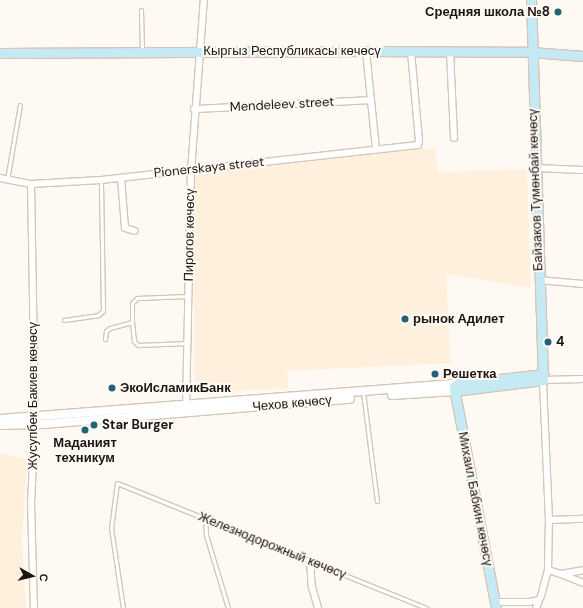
<!DOCTYPE html>
<html>
<head>
<meta charset="utf-8">
<style>
  body { margin:0 }
  #map { position:relative; width:583px; height:608px; overflow:hidden; background:#fff9f3; font-family:"DM Sans",sans-serif }
  div>[style] { position:absolute }
  [style*='--x'] { left:calc(var(--x)*1px); top:calc(var(--y)*1px); width:calc(var(--w)*1px); rotate:calc(var(--a)*1deg) }
  .built>* { inset:0; background:#fff0dd }
  .roads { filter:drop-shadow(1px 0 #d4c7b7) drop-shadow(-1px 0 #d4c7b7) drop-shadow(0 1px #d4c7b7) drop-shadow(0 -1px #d4c7b7) }
  .service>* { height:3px; margin:-1.5px; padding:0 1.5px; transform-origin:1.5px; border-radius:1.5px; background:#fff }
  .minor>* { height:6px; margin:-3px; padding:0 3px; transform-origin:3px; border-radius:3px; background:#fff }
  .tertiary>* { height:8px; margin:-4px; padding:0 4px; transform-origin:4px; border-radius:4px; background:#fff }
  .secondary>* { height:9px; margin:-4.5px; padding:0 4.5px; transform-origin:4.5px; border-radius:4.5px; background:#c6eaf4 }
  .dots>* { width:11px; height:11px; translate:-50% -50%; box-sizing:border-box; border:2px solid #fff9f3; border-radius:50% }
  span { translate:-50% -50%; white-space:nowrap; text-align:center; line-height:1.15; -webkit-text-stroke:4px #fff9f3; paint-order:stroke }
  .poi-label { font-size:13px; color:#1b1611; font-weight:700 }
  .right { translate:-100% -50%; text-align:right }
  .left { translate:0 -50%; text-align:left }
  .street-label { font-size:13px; color:#1b1611 }
  .north { position:absolute; left:12px; top:556px; width:40px; height:40px; -webkit-text-stroke:3px #fff9f3; paint-order:stroke; rotate:98deg; font-size:11px; font-weight:700; line-height:16px; text-align:center; color:#1b1611 }
  .north::after { content:''; display:block; margin:auto; width:14px; height:18px; background:#1b1611; clip-path:polygon(50% 0,100% 100%,50% 72%,0 100%) }
</style>
</head>
<body>
<div id="map">
  <div class="built">
    <div style="clip-path:polygon(435px 148px,438px 172px,527px 169px,531px 288px,446px 274px,451px 363px,287px 371px,288px 388px,195px 394px,193px 174px)"></div>
    <div style="clip-path:polygon(0 453px,27px 459px,22px 540px,26px 608px,0 608px)"></div>
  </div>
  <div class="roads">
    <div class="service">
      <div style="--x:141;--y:10;--w:41;--a:88.6"></div>
      <div style="--x:7;--y:180;--w:76;--a:-80.2"></div>
      <div style="--x:188;--y:296;--w:51;--a:177.8"></div>
      <div style="--x:137;--y:298;--w:7;--a:135"></div>
      <div style="--x:132;--y:303;--w:19;--a:90"></div>
      <div style="--x:132;--y:322;--w:19;--a:84"></div>
      <div style="--x:134;--y:341;--w:6;--a:45"></div>
      <div style="--x:138;--y:345;--w:50;--a:-2.3"></div>
      <div style="--x:64;--y:320;--w:34;--a:-8"></div>
      <div style="--x:98;--y:315;--w:6;--a:-39"></div>
      <div style="--x:103;--y:311;--w:131;--a:-90.9"></div>
      <div style="--x:105;--y:339;--w:8;--a:-83"></div>
      <div style="--x:106;--y:331;--w:5;--a:-37"></div>
      <div style="--x:110;--y:328;--w:23;--a:-15"></div>
      <div style="--x:363;--y:392;--w:110;--a:82.7"></div>
      <div style="--x:205;--y:519;--w:16;--a:86"></div>
      <div style="--x:206;--y:535;--w:76;--a:73.2"></div>
      <div style="--x:123;--y:608;--w:81;--a:-98.5"></div>
      <div style="--x:111;--y:528;--w:45;--a:-82.4"></div>
      <div style="--x:117;--y:483;--w:334;--a:22"></div>
    </div>
    <div class="minor">
      <div style="--x:366;--y:51;--w:99;--a:84.2"></div>
      <div style="--x:450;--y:52;--w:86;--a:87.3"></div>
      <div style="--x:194;--y:109;--w:176;--a:-2.9"></div>
      <div style="--x:534;--y:168;--w:49;--a:2.3"></div>
      <div style="--x:0;--y:178;--w:32;--a:11"></div>
      <div style="--x:31;--y:184;--w:70;--a:-3.3"></div>
      <div style="--x:101;--y:180;--w:319;--a:-6.3"></div>
      <div style="--x:418;--y:145;--w:4;--a:-76"></div>
      <div style="--x:419;--y:141;--w:89;--a:-95.1"></div>
      <div style="--x:121;--y:178;--w:50;--a:85.4"></div>
      <div style="--x:125;--y:228;--w:10;--a:17"></div>
      <div style="--x:31;--y:184;--w:240;--a:89"></div>
      <div style="--x:35;--y:424;--w:79;--a:92.9"></div>
      <div style="--x:31;--y:503;--w:105;--a:88.4"></div>
      <div style="--x:539;--y:280;--w:44;--a:5.2"></div>
      <div style="--x:186;--y:408;--w:237;--a:-88.8"></div>
      <div style="--x:191;--y:171;--w:171;--a:-85.7"></div>
      <div style="--x:549;--y:520;--w:34;--a:-2"></div>
      <div style="--x:310;--y:561;--w:26;--a:86"></div>
      <div style="--x:312;--y:587;--w:22;--a:74"></div>
      <div style="--x:548;--y:570;--w:14;--a:17"></div>
      <div style="--x:561;--y:574;--w:22;--a:-10"></div>
      <div style="--x:561;--y:574;--w:24;--a:22"></div>
      <div style="--x:494;--y:602;--w:35;--a:0"></div>
      <div style="--x:529;--y:602;--w:10;--a:-11"></div>
      <div style="--x:539;--y:600;--w:4;--a:-63"></div>
      <div style="--x:541;--y:596;--w:27;--a:-75"></div>
      <div style="--x:548;--y:570;--w:50;--a:-88.9"></div>
      <div style="--x:549;--y:520;--w:140;--a:-92.5"></div>
      <div style="--x:543;--y:380;--w:40;--a:-1.4"></div>
      <div style="--x:536;--y:608;--w:9;--a:-69"></div>
    </div>
    <div class="tertiary">
      <div style="--x:392;--y:395;--w:62;--a:-3.7"></div>
      <div style="--x:0;--y:419;--w:458;--a:-4.4"></div>
      <div style="--x:0;--y:425;--w:44;--a:-1.3"></div>
      <div style="--x:44;--y:424;--w:307;--a:-4.7"></div>
    </div>
    <div class="secondary">
      <div style="--x:0;--y:53;--w:366;--a:-0.3"></div>
      <div style="--x:366;--y:51;--w:165;--a:0.3"></div>
      <div style="--x:531;--y:52;--w:52;--a:4.4"></div>
      <div style="--x:454;--y:391;--w:90;--a:-7"></div>
      <div style="--x:543;--y:380;--w:380;--a:-91.8"></div>
      <div style="--x:496;--y:608;--w:225;--a:-100.8"></div>
      <div style="--x:454;--y:387;--w:4;--a:-45"></div>
      <div style="--x:457;--y:384;--w:87;--a:-6.6"></div>
    </div>
  </div>
  <div class="dots">
    <div style="left:558px;top:12px;background:#206376"></div>
    <div style="left:405px;top:319px;background:#206376"></div>
    <div style="left:548px;top:342px;background:#206376"></div>
    <div style="left:435px;top:374px;background:#206376"></div>
    <div style="left:112px;top:388px;background:#206376"></div>
    <div style="left:94px;top:425px;background:#206376"></div>
    <div style="left:85px;top:430px;background:#206376"></div>
  </div>
  <div class="poi-label">
    <span class="right" style="left:550px;top:12px">Средняя школа №8</span>
    <span class="left" style="left:413px;top:319px">рынок Адилет</span>
    <span class="left" style="left:556px;top:342px">4</span>
    <span class="left" style="left:443px;top:374px">Решетка</span>
    <span class="left" style="left:120px;top:388px">ЭкоИсламикБанк</span>
    <span class="left" style="left:102px;top:425px">Star Burger</span>
    <span style="left:85px;top:451px">Маданият<br>техникум</span>
  </div>
  <div class="street-label">
    <span style="left:292px;top:51px">Кыргыз Республикасы көчөсү</span>
    <span style="left:282px;top:105px;rotate:-3deg">Mendeleev street</span>
    <span style="left:209px;top:168px;rotate:-6deg">Pionerskaya street</span>
    <span style="left:536px;top:190px;rotate:-92deg">Байзаков Түмөнбай көчөсү</span>
    <span style="left:190px;top:235px;rotate:-89deg">Пирогов көчөсү</span>
    <span style="left:33px;top:396px;rotate:-90deg">Жусупбек Бакиев көчөсү</span>
    <span style="left:292px;top:404px;rotate:-5deg">Чехов көчөсү</span>
    <span style="left:475px;top:499px;rotate:79deg">Михаил Бабкин көчөсү</span>
    <span style="left:272px;top:546px;rotate:22deg">Железнодорожный көчөсү</span>
  </div>
  <div class="north">С</div>
</div>
</body>
</html>
